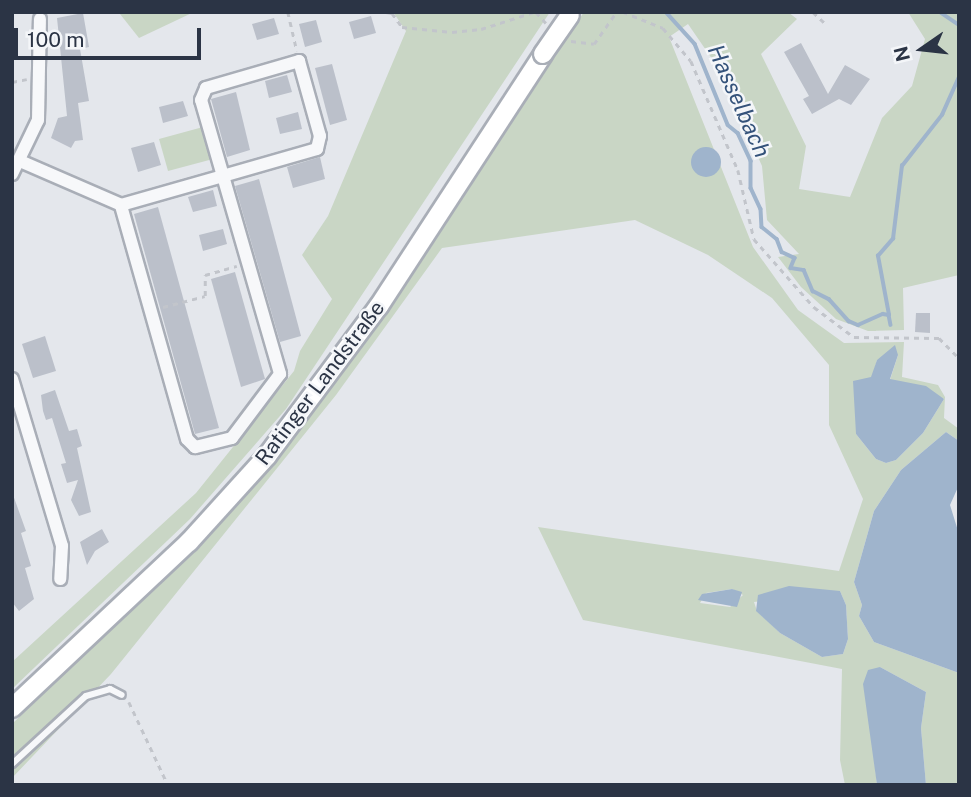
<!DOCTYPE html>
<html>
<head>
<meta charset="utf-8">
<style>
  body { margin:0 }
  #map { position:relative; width:971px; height:797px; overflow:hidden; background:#e4e7ec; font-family:"Public Sans",sans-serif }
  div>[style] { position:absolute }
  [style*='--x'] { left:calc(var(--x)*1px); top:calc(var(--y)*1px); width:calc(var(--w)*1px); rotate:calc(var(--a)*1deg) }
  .green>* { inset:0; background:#c9d6c5 }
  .water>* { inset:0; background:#9fb4cc }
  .round { border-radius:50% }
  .stream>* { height:3.5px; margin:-1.75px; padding:0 1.75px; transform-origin:1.75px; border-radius:1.75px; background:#9fb4cc }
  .building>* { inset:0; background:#bbc0ca }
  .path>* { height:2.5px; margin-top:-1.25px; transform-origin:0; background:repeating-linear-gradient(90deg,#c2c5cb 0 5px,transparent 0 10px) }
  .roads { filter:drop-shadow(2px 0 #a9aeb7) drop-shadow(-2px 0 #a9aeb7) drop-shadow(0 2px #a9aeb7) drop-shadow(0 -2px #a9aeb7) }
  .lane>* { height:6px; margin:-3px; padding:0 3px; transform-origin:3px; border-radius:3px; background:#f7f8fa }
  .street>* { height:12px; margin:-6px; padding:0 6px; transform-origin:6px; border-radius:6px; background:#f7f8fa }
  .secondary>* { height:18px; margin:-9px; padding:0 9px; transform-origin:9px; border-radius:9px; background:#fff }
  .bridges { filter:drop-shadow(2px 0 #a9aeb7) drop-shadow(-2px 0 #a9aeb7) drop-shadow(0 2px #a9aeb7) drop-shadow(0 -2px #a9aeb7) }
  .secondary-bridge>* { height:18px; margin:-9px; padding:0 9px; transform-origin:9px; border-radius:9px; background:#fff }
  span { translate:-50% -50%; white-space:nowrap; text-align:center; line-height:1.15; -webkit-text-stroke:5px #f4f6f9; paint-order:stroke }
  .street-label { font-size:21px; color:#2b3445 }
  .water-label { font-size:23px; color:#34527a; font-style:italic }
  .frame { position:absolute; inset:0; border:14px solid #2b3445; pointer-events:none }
  .north { position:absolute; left:887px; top:14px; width:70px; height:70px; -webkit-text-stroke:5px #f4f6f9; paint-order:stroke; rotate:256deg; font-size:19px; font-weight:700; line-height:28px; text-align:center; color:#2b3445 }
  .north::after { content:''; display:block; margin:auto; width:24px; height:32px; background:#2b3445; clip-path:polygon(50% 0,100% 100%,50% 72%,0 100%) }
  .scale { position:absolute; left:14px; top:28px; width:187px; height:32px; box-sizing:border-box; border:4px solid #2b3445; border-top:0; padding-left:9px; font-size:21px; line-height:24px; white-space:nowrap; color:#2b3445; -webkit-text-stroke:5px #f4f6f9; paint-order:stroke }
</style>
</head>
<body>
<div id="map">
  <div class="green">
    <div style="clip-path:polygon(194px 12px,139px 38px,120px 14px,123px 12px)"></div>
    <div style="clip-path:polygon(393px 12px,550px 12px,286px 409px,190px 519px,12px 689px,12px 662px,196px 493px,294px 371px,300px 351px,332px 299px,302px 255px,328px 216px,406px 31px)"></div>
    <div style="clip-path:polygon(evenodd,584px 12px,788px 12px,797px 19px,761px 54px,806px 146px,799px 189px,850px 197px,882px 118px,912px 86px,925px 39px,908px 12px,959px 12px,959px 275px,903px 288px,904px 330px,868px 331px,836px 319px,801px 287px,778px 257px,799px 254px,767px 220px,762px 166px,719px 69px,688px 24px,669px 37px,753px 247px,798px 310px,844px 343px,904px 342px,902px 377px,938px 385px,945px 397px,944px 418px,959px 429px,959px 441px,946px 432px,901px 470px,874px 511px,854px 582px,862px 605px,859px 616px,874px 642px,959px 673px,959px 785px,926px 785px,921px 728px,926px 692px,880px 667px,869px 712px,877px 785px,845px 785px,840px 760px,842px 669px,583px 620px,538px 527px,839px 571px,863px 499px,829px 425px,829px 365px,772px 298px,708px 255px,635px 220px,442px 248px,336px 395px,111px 674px,12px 778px,12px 724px,185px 556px,323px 399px,584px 12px,898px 355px,890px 380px,944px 399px,923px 433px,896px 460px,886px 463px,876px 459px,856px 434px,877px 360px,898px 355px,584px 12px,732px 589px,743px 595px,730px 607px,700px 603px,706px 593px,732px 589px,584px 12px,840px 591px,846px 605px,848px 639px,843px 654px,822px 657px,780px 633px,757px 611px,754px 602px,840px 591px)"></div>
    <div style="clip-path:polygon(203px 127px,213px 159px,168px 171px,159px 139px)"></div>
  </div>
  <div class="water">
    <div class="round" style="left:691px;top:147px;width:30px;height:30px"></div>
    <div style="clip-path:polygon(895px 345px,898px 355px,890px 379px,926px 386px,944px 399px,923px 433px,896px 460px,886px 463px,876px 459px,856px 434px,853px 381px,871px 377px,877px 360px)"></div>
    <div style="clip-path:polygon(946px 432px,959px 441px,959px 485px,950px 505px,959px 534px,959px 673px,874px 642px,859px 616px,862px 605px,854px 582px,874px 511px,901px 470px)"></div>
    <div style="clip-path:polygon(789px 586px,840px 591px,846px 605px,848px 639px,843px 654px,822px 657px,780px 633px,756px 611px,758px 595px)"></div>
    <div style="clip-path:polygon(732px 589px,742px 592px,737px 607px,698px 600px,702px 594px)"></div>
    <div style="clip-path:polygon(880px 667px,926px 692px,921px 728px,926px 785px,877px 785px,863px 684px,868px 670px)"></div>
  </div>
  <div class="stream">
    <div style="--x:666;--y:12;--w:43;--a:47.8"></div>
    <div style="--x:695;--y:44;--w:87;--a:67.8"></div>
    <div style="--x:728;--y:125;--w:13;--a:39"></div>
    <div style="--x:738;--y:133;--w:31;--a:65"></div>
    <div style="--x:751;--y:161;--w:27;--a:90"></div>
    <div style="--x:751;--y:188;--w:23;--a:65"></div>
    <div style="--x:761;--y:209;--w:18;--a:87"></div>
    <div style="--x:762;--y:227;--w:19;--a:39"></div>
    <div style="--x:777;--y:239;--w:14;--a:69"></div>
    <div style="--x:782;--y:252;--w:14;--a:25"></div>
    <div style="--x:795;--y:258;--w:11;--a:112"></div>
    <div style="--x:791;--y:268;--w:13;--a:9"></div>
    <div style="--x:804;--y:270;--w:23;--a:67"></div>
    <div style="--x:813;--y:291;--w:18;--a:27"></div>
    <div style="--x:829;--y:299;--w:30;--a:48"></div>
    <div style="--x:849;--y:321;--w:10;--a:24"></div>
    <div style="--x:858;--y:325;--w:27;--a:-24"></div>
    <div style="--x:883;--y:314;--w:6;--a:9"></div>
    <div style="--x:889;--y:315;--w:10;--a:79"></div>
    <div style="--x:940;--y:12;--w:23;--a:34"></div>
    <div style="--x:889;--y:315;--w:60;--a:-100.6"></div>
    <div style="--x:878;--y:256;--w:23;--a:-49"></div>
    <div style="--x:893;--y:239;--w:74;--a:-83"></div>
    <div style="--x:902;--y:166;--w:65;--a:-51.9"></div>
    <div style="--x:942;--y:115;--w:42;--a:-65.9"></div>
  </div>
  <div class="building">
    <div style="clip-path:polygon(83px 13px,89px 47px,80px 49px,89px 101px,78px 103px,83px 140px,75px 141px,71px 148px,51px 138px,58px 118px,67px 116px,57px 18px)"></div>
    <div style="clip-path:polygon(371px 16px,376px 33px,354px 39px,349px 22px)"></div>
    <div style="clip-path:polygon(274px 18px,279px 34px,257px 40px,252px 24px)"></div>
    <div style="clip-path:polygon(316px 20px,322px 42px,305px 47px,299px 24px)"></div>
    <div style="clip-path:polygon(801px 43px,828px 94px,845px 65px,870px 79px,851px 105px,839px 99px,812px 114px,803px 99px,809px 96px,784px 52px)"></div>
    <div style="clip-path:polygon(332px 64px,347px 120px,330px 125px,315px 68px)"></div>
    <div style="clip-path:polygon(287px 75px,292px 92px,269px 98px,265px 81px)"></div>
    <div style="clip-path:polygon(236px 92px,250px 150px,227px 157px,211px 99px)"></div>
    <div style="clip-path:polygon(183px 101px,188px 116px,163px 123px,159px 107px)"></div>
    <div style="clip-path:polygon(298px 112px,302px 129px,280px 134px,276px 118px)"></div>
    <div style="clip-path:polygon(154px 142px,161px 165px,138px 172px,131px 148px)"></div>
    <div style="clip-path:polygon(320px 157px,325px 179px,293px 188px,287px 167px)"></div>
    <div style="clip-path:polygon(259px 179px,301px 336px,280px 342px,235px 186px)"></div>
    <div style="clip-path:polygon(213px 190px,217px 206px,193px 212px,188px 197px)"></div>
    <div style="clip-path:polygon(158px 207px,219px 428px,195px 434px,134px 214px)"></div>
    <div style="clip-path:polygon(223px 229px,227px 244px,203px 251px,199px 235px)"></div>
    <div style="clip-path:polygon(235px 272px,265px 379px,241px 387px,211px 279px)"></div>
    <div style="clip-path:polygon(916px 313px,930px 313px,930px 333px,915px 332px)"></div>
    <div style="clip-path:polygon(45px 336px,56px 371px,33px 378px,22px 344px)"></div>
    <div style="clip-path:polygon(55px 390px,69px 431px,77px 429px,82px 446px,77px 448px,91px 512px,79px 516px,71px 500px,78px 480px,67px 483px,61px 464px,66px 463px,52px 418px,46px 420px,43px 411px,41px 395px)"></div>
    <div style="clip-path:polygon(12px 492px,26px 531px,21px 533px,31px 566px,25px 568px,34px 599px,19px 611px,12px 602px)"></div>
    <div style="clip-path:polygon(102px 529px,109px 542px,95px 551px,87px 565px,80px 542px)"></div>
  </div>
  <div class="path">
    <div style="--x:288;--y:12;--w:40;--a:77"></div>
    <div style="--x:386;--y:12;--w:6;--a:9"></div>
    <div style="--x:392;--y:13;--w:17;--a:54"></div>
    <div style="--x:402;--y:27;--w:50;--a:5.7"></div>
    <div style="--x:452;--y:32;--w:29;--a:-6"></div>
    <div style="--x:481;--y:29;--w:56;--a:-17.8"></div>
    <div style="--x:536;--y:12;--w:15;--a:48"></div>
    <div style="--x:623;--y:12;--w:43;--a:21.8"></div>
    <div style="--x:663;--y:28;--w:43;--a:49.7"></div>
    <div style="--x:691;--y:61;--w:119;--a:66.7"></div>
    <div style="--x:738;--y:170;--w:71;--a:76.9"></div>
    <div style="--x:754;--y:239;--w:91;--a:48.6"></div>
    <div style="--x:814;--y:307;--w:50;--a:36.9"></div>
    <div style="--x:854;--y:337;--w:85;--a:0.7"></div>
    <div style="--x:939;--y:338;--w:28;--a:45"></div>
    <div style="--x:813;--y:12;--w:16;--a:43"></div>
    <div style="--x:571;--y:41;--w:23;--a:7"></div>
    <div style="--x:594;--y:44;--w:39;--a:-55"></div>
    <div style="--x:12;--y:82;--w:15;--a:-11"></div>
    <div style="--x:163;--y:307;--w:43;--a:-14.7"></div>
    <div style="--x:205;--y:296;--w:21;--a:-90"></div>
    <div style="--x:205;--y:275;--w:33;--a:-16"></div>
    <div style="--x:129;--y:702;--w:92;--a:64.8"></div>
  </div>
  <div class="roads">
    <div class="lane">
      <div style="--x:12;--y:764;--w:100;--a:-42.6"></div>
      <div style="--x:86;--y:696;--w:25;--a:-16"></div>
      <div style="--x:110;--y:689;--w:13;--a:27"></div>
    </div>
    <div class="street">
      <div style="--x:299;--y:61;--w:78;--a:74.4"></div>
      <div style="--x:320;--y:136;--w:13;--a:103"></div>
      <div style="--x:317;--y:149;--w:98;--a:164"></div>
      <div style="--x:223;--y:176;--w:79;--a:-106.1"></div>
      <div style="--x:201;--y:100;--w:13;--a:-67"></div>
      <div style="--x:206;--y:88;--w:97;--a:-16.2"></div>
      <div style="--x:20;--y:161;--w:110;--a:23.5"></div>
      <div style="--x:121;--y:205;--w:106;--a:-15.9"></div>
      <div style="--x:223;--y:176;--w:206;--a:73.9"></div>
      <div style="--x:280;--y:374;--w:80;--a:126.9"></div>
      <div style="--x:232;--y:438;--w:38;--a:166"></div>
      <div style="--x:195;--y:447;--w:11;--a:-135"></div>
      <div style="--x:187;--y:439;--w:243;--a:-105.8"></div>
      <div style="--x:12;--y:174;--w:60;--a:-64.3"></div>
      <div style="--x:38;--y:120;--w:101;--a:-88.9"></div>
      <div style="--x:12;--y:379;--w:174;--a:73.3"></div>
      <div style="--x:62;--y:546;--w:33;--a:93"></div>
    </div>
    <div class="secondary">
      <div style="--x:12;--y:708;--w:243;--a:-43.2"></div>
      <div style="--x:189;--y:542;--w:116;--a:-47.8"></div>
      <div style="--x:267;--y:456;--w:187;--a:-53.3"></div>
      <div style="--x:379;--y:306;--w:301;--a:-56.9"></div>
    </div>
  </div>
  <div class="bridges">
    <div class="secondary-bridge">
      <div style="--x:543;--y:54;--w:47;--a:-55.3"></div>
    </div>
  </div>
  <div class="street-label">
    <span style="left:320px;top:383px;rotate:-53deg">Ratinger Landstraße</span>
  </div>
  <div class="water-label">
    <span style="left:739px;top:101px;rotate:66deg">Hasselbach</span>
  </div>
  <div class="frame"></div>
  <div class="north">N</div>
  <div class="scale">100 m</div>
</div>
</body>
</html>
